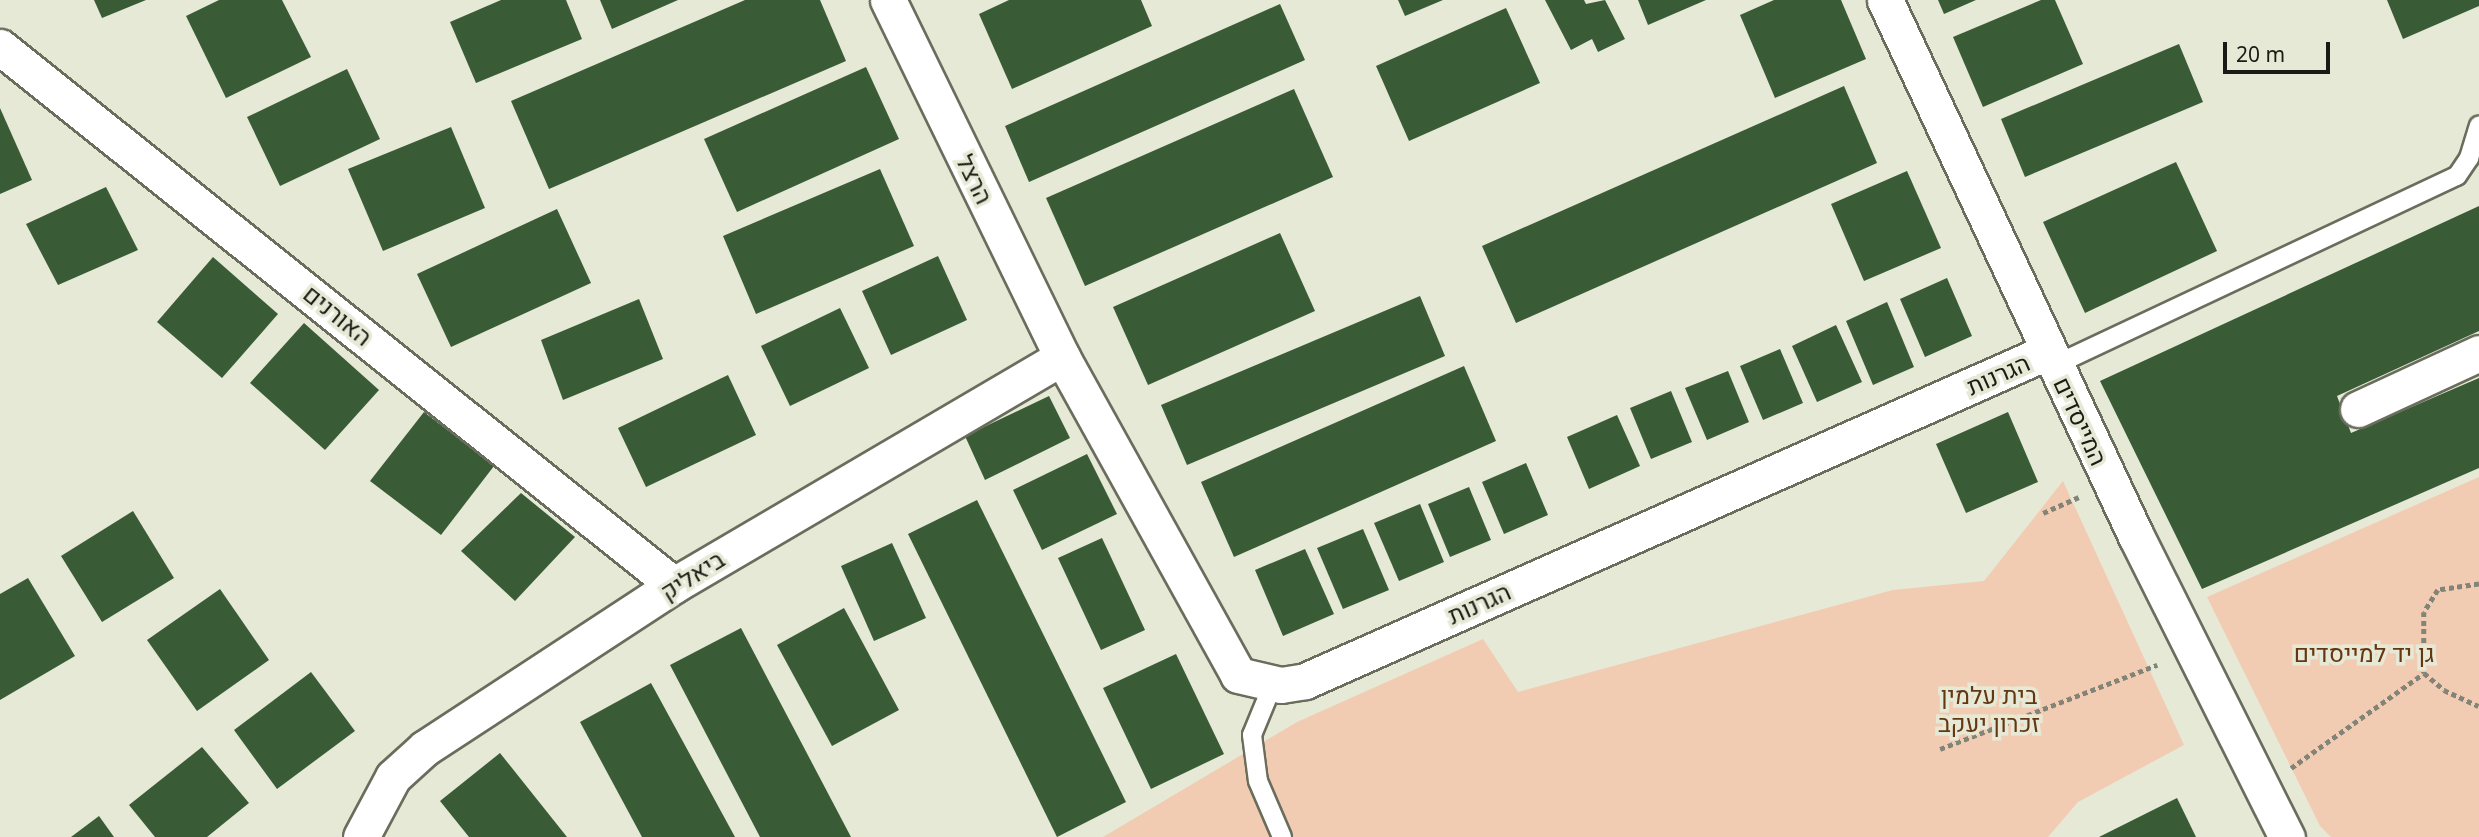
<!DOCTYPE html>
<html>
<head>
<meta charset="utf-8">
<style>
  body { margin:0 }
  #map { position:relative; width:2479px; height:837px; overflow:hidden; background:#e6e9d6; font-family:"Noto Sans",Heebo,sans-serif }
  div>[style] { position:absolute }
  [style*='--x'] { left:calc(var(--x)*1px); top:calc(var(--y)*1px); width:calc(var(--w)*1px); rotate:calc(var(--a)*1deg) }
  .green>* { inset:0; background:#f2ccb2 }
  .building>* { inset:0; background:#395c36 }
  .path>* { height:4.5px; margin-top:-2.25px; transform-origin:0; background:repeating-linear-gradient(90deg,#828477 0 5px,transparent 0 8.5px) }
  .roads { filter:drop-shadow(2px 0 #6a6d5c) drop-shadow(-2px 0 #6a6d5c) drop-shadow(0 2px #6a6d5c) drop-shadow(0 -2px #6a6d5c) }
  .lane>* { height:18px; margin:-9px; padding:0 9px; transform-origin:9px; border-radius:9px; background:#fff }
  .street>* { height:35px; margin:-17.5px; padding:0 17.5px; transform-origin:17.5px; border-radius:17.5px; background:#fff }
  span { translate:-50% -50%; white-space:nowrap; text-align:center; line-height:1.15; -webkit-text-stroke:7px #e6e9d6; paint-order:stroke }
  .street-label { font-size:24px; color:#1a1b14 }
  .park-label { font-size:24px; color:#653711 }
  .scale { position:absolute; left:2223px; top:42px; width:107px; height:32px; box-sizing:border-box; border:4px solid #1a1b14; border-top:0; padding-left:9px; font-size:21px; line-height:24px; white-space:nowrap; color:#1a1b14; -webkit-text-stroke:5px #e6e9d6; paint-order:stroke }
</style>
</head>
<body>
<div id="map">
  <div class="green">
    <div style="clip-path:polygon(2479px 477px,2479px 837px,2331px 837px,2320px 826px,2207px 597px)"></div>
    <div style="clip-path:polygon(2063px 481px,2184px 745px,2078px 802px,2048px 837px,1103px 837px,1297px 722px,1483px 639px,1518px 692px,1893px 590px,1984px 581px)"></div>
  </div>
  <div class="building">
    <div style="clip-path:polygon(94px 0,146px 0,102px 18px)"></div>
    <div style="clip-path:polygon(219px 0,282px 0,311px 57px,226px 98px,186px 16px)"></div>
    <div style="clip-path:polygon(501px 0,566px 0,582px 39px,476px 83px,450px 22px)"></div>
    <div style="clip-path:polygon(600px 0,678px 0,612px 29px)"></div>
    <div style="clip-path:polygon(745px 0,820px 0,846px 61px,549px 189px,511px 101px)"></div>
    <div style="clip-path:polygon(1009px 0,1141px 0,1152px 26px,1012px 89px,979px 14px)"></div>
    <div style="clip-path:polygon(1398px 0,1443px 0,1405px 16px)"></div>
    <div style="clip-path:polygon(1545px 0,1584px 0,1586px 4px,1605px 0,1625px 39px,1598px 52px,1592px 39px,1571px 50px)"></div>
    <div style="clip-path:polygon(1638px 0,1706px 0,1648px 25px)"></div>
    <div style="clip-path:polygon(1774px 0,1841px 0,1866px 59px,1775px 98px,1740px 15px)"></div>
    <div style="clip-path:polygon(1938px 0,1976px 0,1944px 14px)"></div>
    <div style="clip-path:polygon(2041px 0,2055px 0,2083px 64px,1983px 107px,1953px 37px)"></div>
    <div style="clip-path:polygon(2387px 0,2479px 0,2479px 6px,2403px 39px)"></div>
    <div style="clip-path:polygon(1280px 4px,1305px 60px,1029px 182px,1005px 126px)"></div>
    <div style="clip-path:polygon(1506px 8px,1540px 83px,1409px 141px,1376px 66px)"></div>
    <div style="clip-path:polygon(2179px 44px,2203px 102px,2025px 177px,2001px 119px)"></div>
    <div style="clip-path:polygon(866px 67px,899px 139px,737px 212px,704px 139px)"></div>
    <div style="clip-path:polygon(347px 69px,380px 139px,280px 186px,247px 117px)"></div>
    <div style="clip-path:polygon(1844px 86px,1877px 163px,1516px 323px,1482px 246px)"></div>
    <div style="clip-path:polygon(1294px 89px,1333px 177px,1085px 286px,1046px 198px)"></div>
    <div style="clip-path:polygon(0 108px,32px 180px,0 194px)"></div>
    <div style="clip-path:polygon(451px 127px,485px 208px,383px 251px,348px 169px)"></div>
    <div style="clip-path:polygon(2176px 162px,2217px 251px,2085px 313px,2043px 222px)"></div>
    <div style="clip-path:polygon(880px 169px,914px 246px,756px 314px,723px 236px)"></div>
    <div style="clip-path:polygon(1907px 171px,1941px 248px,1864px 281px,1831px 204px)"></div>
    <div style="clip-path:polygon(106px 187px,138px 250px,58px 285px,26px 224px)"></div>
    <div style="clip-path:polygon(2479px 206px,2479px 331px,2337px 396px,2351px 433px,2479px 378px,2479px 468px,2202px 589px,2100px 381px)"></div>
    <div style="clip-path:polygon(557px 209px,591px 283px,451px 347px,417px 274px)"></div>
    <div style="clip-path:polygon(1280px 233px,1315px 311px,1148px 385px,1113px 307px)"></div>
    <div style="clip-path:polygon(938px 256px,967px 320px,891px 355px,862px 291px)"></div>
    <div style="clip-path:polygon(213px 257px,278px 314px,222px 378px,157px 322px)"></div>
    <div style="clip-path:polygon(1947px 278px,1972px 336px,1925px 357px,1900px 299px)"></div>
    <div style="clip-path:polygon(1420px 296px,1445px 356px,1187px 465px,1161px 405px)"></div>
    <div style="clip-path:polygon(639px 299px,663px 359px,563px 400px,541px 340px)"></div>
    <div style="clip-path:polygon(1887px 302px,1914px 367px,1873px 385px,1846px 321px)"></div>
    <div style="clip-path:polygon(840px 308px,869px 368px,790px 406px,761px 346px)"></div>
    <div style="clip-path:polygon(304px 323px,379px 390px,325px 450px,250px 383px)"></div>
    <div style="clip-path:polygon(1836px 325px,1862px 382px,1817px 402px,1792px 346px)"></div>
    <div style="clip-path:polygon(1780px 349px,1803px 403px,1763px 420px,1740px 366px)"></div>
    <div style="clip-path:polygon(1464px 366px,1496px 441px,1234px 557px,1201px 482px)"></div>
    <div style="clip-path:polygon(1728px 371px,1749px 422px,1707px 440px,1685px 388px)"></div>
    <div style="clip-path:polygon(728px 375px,756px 435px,646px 487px,618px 428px)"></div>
    <div style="clip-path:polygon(1671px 391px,1692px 442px,1651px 459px,1630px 408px)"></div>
    <div style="clip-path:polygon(1049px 396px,1070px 438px,985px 480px,965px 436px)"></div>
    <div style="clip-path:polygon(424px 412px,494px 466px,441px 535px,370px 481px)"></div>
    <div style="clip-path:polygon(2008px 412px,2038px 482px,1966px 513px,1936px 444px)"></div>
    <div style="clip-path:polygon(1617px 415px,1640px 466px,1589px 489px,1567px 437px)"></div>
    <div style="clip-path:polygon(1087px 454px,1117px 514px,1042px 550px,1013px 490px)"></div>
    <div style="clip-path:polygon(1526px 463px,1548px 515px,1504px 534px,1482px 482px)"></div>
    <div style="clip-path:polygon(1469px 487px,1491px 540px,1450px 557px,1428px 504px)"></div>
    <div style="clip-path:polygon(521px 493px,575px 537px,515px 601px,461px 551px)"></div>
    <div style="clip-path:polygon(977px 500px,1126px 802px,1057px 837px,908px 534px)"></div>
    <div style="clip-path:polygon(1420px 504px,1444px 562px,1399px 581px,1374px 523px)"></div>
    <div style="clip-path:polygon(133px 511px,174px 578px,102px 622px,61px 556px)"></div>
    <div style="clip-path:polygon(1363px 529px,1389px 590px,1343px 609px,1317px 548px)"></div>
    <div style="clip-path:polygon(1102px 538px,1145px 630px,1101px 650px,1058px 558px)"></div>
    <div style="clip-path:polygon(892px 543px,926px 618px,874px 641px,841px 566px)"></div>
    <div style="clip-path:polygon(1305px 549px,1334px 614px,1283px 636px,1255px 570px)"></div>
    <div style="clip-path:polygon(28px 578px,75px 656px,0 700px,0 594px)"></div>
    <div style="clip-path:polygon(220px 589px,269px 660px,197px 711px,147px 640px)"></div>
    <div style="clip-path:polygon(844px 608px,899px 710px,832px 746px,777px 645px)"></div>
    <div style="clip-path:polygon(741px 628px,851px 837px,760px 837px,670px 665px)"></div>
    <div style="clip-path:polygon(1176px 654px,1224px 754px,1151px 789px,1103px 688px)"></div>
    <div style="clip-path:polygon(311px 672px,355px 731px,277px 789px,234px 730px)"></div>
    <div style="clip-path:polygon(651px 683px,735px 837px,642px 837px,580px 722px)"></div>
    <div style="clip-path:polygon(202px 747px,249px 803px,207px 837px,155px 837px,129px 805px)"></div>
    <div style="clip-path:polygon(500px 753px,567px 837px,469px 837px,440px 801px)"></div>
    <div style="clip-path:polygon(2177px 798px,2196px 837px,2099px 837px)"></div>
    <div style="clip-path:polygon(99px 816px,114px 837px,71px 837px)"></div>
  </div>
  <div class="path">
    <div style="--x:2043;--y:513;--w:39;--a:-24"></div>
    <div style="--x:2479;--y:584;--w:41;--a:171.7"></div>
    <div style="--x:2438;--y:590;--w:26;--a:122"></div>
    <div style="--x:2424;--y:612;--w:61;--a:90"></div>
    <div style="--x:2424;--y:673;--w:26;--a:40"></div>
    <div style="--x:2444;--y:690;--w:38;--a:25"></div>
    <div style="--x:1940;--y:749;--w:233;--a:-21.2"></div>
    <div style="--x:2291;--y:768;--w:163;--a:-35.5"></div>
  </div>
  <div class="roads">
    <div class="lane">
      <div style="--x:2055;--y:365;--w:444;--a:-25.2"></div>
      <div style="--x:2457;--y:176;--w:22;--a:-56"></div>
      <div style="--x:2469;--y:158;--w:34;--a:-73"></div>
      <div style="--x:1273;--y:684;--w:55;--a:112.4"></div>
      <div style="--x:1252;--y:735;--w:46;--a:82.6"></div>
      <div style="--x:1258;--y:781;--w:61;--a:66.8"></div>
    </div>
    <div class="street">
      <div style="--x:888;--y:0;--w:397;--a:64"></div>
      <div style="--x:1062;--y:357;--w:363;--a:61"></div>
      <div style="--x:1238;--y:675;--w:44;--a:13.1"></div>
      <div style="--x:1281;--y:685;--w:24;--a:-9"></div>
      <div style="--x:1305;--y:681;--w:814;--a:-23.92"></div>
      <div style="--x:1885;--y:0;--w:592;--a:64.91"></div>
      <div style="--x:2136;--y:536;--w:337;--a:63.4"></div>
      <div style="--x:0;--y:47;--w:862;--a:38.6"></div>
      <div style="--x:2358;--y:409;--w:133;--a:-24.8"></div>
      <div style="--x:361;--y:837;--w:68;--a:-61.9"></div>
      <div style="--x:393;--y:777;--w:43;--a:-42.2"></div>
      <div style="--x:425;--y:748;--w:298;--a:-33.2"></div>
      <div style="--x:674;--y:585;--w:450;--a:-30.4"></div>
    </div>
  </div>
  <div class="street-label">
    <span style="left:975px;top:179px;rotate:64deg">הרצל</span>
    <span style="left:338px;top:315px;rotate:39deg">האורנים</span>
    <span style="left:1998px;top:374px;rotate:-24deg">הגרנות</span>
    <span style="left:2081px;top:421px;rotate:65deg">המייסדים</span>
    <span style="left:692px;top:575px;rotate:-32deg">ביאליק</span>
    <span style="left:1479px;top:603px;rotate:-24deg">הגרנות</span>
  </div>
  <div class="park-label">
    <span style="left:2364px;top:653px">גן יד למייסדים</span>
    <span style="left:1989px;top:709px">בית עלמין<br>זכרון יעקב</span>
  </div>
  <div class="scale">20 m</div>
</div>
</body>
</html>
